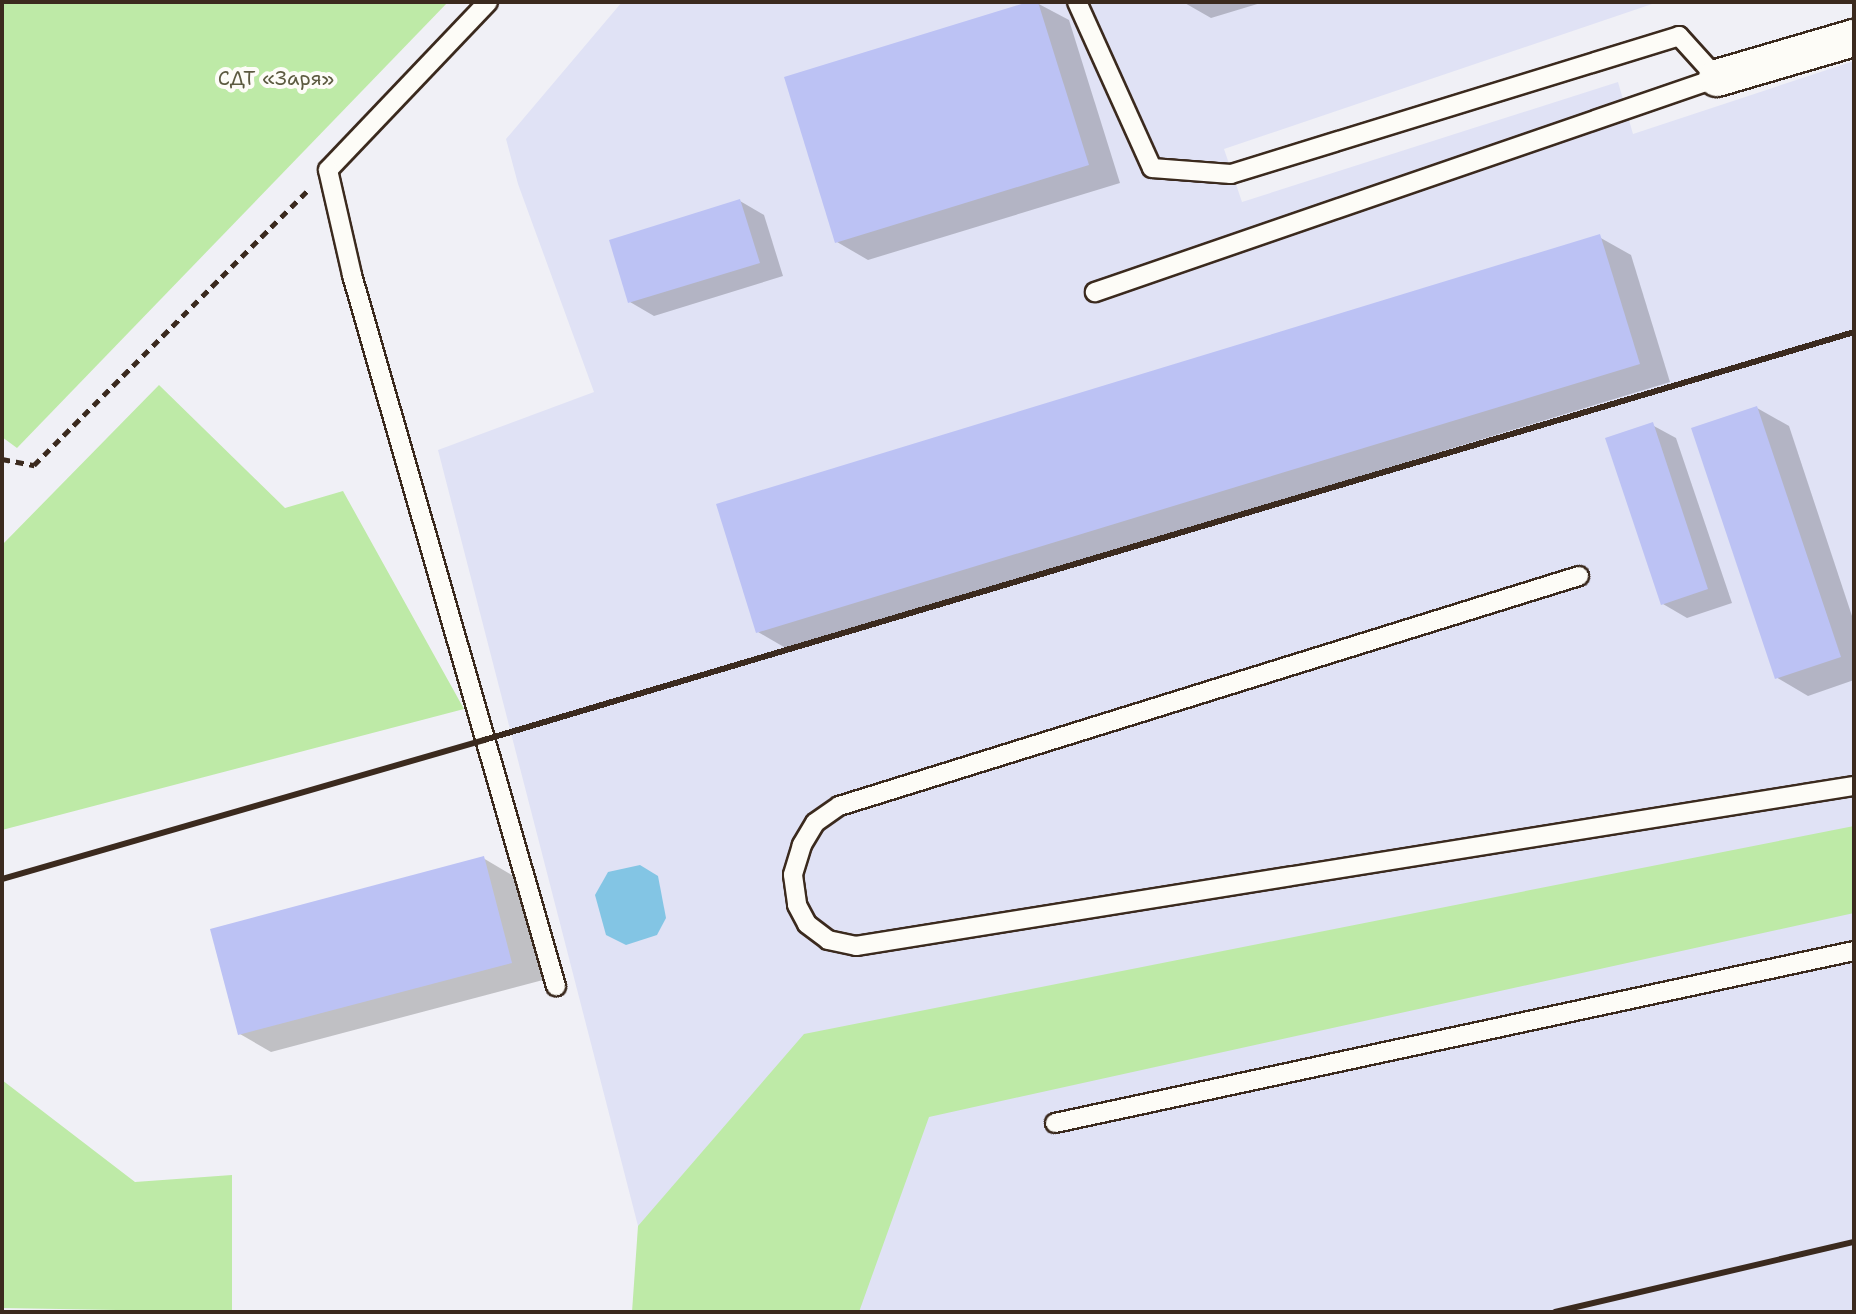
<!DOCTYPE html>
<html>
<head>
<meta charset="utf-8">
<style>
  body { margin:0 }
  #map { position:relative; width:1856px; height:1314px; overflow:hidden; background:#f0f0f6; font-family:"Shantell Sans",sans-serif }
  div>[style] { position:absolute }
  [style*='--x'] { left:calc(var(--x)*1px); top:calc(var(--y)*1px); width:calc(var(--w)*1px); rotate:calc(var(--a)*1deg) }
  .built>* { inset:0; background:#e0e2f5 }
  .green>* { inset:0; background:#beeaa7 }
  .water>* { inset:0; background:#83c5e4 }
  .shadow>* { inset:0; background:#0003 }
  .building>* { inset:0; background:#bcc2f4 }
  .path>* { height:5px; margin-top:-2.5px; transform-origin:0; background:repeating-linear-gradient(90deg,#3b2a1e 0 8px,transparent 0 14px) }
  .roads { filter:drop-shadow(2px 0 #3b2a1e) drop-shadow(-2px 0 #3b2a1e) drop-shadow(0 2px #3b2a1e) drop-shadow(0 -2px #3b2a1e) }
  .service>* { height:18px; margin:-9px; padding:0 9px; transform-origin:9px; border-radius:9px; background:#fdfcf7 }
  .minor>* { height:36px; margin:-18px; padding:0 18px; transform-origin:18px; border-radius:18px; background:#fdfcf7 }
  .rail>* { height:6px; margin:-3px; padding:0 3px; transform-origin:3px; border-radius:3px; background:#3b2a1e }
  span { translate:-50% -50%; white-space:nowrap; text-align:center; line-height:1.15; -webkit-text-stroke:8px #fdfcf7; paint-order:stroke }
  .park-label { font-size:20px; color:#5c5a40 }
  .frame { position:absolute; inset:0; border:4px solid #3b2a1e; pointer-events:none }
</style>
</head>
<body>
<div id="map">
  <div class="built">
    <div style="clip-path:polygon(622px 2px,1658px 2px,1224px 149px,1242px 202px,1618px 82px,1633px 134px,1854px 61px,1854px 1312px,710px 1312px,638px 1226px,438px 450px,594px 392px,518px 184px,506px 139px)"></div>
  </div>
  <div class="green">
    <div style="clip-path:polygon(2px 2px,448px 2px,17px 448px,2px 437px)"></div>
    <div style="clip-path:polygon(159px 385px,285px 508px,343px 491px,464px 709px,2px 830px,2px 545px)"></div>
    <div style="clip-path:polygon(1854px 826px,1854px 913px,929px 1117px,859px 1312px,632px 1312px,638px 1226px,804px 1034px)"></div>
    <div style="clip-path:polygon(2px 1080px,135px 1182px,232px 1175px,232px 1312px,2px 1308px)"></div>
  </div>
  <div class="water">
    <div style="clip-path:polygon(640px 865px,658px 876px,666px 918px,657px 935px,626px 945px,606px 935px,595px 895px,608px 872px)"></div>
  </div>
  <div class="shadow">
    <div style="clip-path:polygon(1035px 2px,1069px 20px,1120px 183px,868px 260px,837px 242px)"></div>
    <div style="clip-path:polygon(1183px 2px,1264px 2px,1211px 18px)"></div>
    <div style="clip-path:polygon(740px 201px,764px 215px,783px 276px,654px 316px,630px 302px)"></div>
    <div style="clip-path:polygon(1599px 237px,1631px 255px,1670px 382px,789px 650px,758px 632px)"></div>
    <div style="clip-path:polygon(1757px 408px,1789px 426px,1854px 622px,1854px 680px,1808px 696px,1776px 677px)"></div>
    <div style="clip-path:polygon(1652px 425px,1676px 438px,1732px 603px,1687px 618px,1663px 604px)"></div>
    <div style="clip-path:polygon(483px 858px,515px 877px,543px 980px,271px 1052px,240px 1034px)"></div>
  </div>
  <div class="building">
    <div style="clip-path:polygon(1028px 2px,1038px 2px,1089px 165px,835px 243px,784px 77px)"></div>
    <div style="clip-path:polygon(740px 199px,760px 263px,628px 303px,609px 240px)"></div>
    <div style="clip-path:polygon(1600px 234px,1640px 364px,756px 633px,716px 504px)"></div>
    <div style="clip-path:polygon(1757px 406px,1841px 657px,1775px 679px,1691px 428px)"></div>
    <div style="clip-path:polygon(1653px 422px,1708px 589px,1661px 605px,1605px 438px)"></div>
    <div style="clip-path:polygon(484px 856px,512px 963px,238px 1035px,210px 929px)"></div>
  </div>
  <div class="path">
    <div style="--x:2;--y:459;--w:33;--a:11"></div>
    <div style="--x:34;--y:465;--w:388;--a:-45.1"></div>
  </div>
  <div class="roads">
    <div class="service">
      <div style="--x:488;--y:2;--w:232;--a:133.6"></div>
      <div style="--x:328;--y:170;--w:108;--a:77.1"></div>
      <div style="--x:352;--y:275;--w:740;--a:73.99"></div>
      <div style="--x:1077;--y:2;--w:182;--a:65.7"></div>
      <div style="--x:1152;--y:168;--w:79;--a:4.3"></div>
      <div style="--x:1231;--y:174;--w:469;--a:-17.1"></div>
      <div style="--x:1679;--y:36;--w:57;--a:47.9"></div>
      <div style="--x:1717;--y:78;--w:658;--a:161.01"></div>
      <div style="--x:1579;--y:576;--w:775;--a:162.73"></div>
      <div style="--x:839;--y:806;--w:29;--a:145"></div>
      <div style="--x:815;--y:823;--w:26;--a:121"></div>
      <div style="--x:802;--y:845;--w:31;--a:107"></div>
      <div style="--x:793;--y:875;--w:30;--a:82"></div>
      <div style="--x:797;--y:905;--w:21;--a:62"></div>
      <div style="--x:807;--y:924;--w:26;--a:37"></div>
      <div style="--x:828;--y:940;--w:29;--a:12"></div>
      <div style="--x:856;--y:946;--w:1011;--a:-9.11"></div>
      <div style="--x:1055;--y:1123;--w:817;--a:-12.15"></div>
    </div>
    <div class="minor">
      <div style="--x:1717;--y:78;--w:143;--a:-16.3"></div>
    </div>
  </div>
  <div class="rail">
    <div style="--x:2;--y:879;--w:502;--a:-16.09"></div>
    <div style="--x:484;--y:740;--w:1429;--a:-16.58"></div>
    <div style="--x:1555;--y:1312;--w:307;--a:-13.2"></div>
  </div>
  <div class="park-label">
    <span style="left:276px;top:78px">СДТ «Заря»</span>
  </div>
  <div class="frame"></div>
</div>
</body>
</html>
